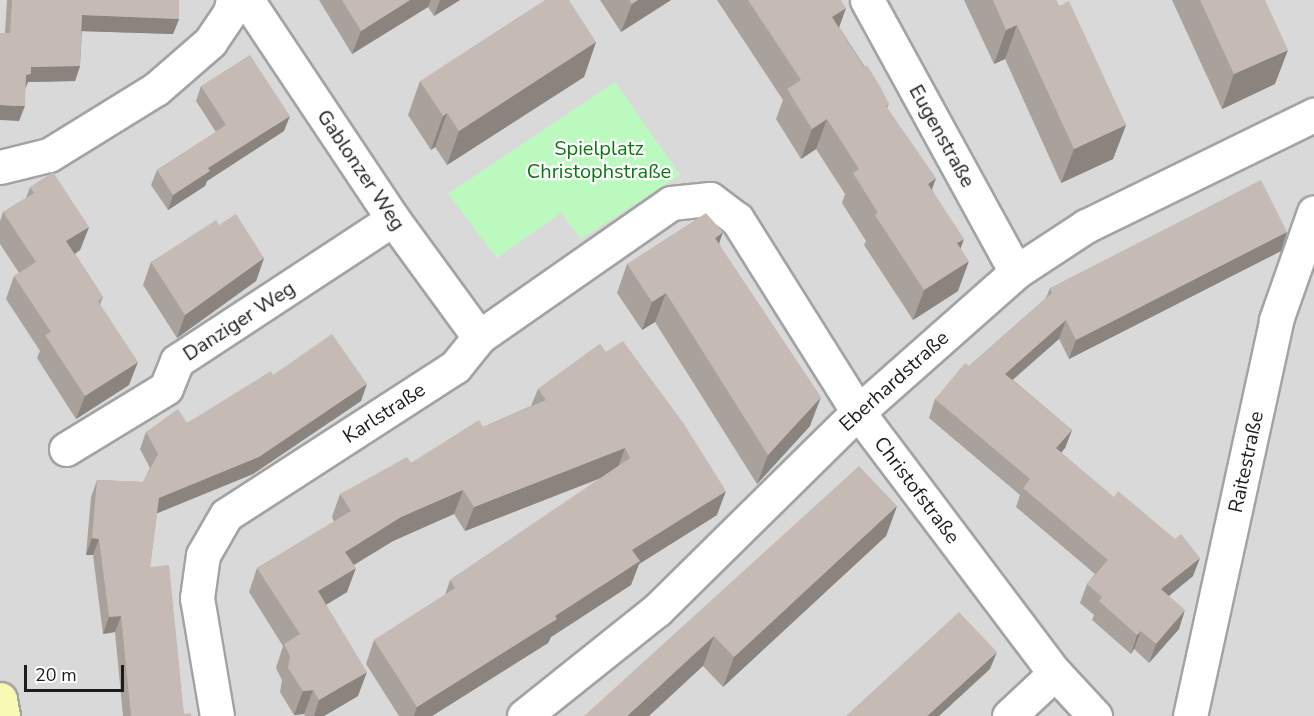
<!DOCTYPE html>
<html>
<head>
<meta charset="utf-8">
<style>
  body { margin:0 }
  #map { position:relative; width:1314px; height:716px; overflow:hidden; background:#ede9e1; font-family:"Nunito Sans",sans-serif }
  div>[style] { position:absolute }
  [style*='--x'] { left:calc(var(--x)*1px); top:calc(var(--y)*1px); width:calc(var(--w)*1px); rotate:calc(var(--a)*1deg) }
  .residential>* { inset:0; background:#dad9d9 }
  .park>* { inset:0; background:#bcf9bf }
  .roads { filter:drop-shadow(2px 0 #a3a3a3) drop-shadow(-2px 0 #a3a3a3) drop-shadow(0 2px #a3a3a3) drop-shadow(0 -2px #a3a3a3) }
  .street>* { height:33px; margin:-16.5px; padding:0 16.5px; transform-origin:16.5px; border-radius:16.5px; background:#fff }
  .secondary>* { height:33px; margin:-16.5px; padding:0 16.5px; transform-origin:16.5px; border-radius:16.5px; background:#f8fab3 }
  .wall>* { inset:0; background:#a9a19b }
  .shaded-wall>* { inset:0; background:#8a837e }
  .building>* { inset:0; background:#c5bbb4 }
  span { translate:-50% -50%; white-space:nowrap; text-align:center; line-height:1.15; -webkit-text-stroke:4.5px #fff; paint-order:stroke }
  .street-label { font-size:20px; color:#1c1c1c }
  .park-label { font-size:20px; color:#0a7910 }
  .scale { position:absolute; left:24px; top:665px; width:100px; height:27px; box-sizing:border-box; border:3px solid #1c1c1c; border-top:0; padding-left:8px; font-size:18px; line-height:21px; white-space:nowrap; color:#1c1c1c; -webkit-text-stroke:4px #fff; paint-order:stroke }
</style>
</head>
<body>
<div id="map">
  <div class="residential">
    <div style="clip-path:polygon(0 0,1314px 0,1314px 716px,0 716px)"></div>
  </div>
  <div class="park">
    <div style="clip-path:polygon(615px 82px,680px 175px,581px 239px,561px 213px,497px 258px,448px 194px)"></div>
  </div>
  <div class="roads">
    <div class="street">
      <div style="--x:247;--y:0;--w:263;--a:56.3"></div>
      <div style="--x:393;--y:219;--w:146;--a:53.9"></div>
      <div style="--x:867;--y:0;--w:310;--a:61.3"></div>
      <div style="--x:0;--y:167;--w:50;--a:-13.8"></div>
      <div style="--x:49;--y:155;--w:126;--a:-31.7"></div>
      <div style="--x:156;--y:89;--w:72;--a:-41"></div>
      <div style="--x:210;--y:42;--w:36;--a:-56"></div>
      <div style="--x:230;--y:12;--w:12;--a:-76"></div>
      <div style="--x:66;--y:449;--w:117;--a:-31.4"></div>
      <div style="--x:166;--y:388;--w:29;--a:-68"></div>
      <div style="--x:177;--y:361;--w:258;--a:-33.3"></div>
      <div style="--x:217;--y:716;--w:120;--a:-99.6"></div>
      <div style="--x:197;--y:598;--w:43;--a:-82.1"></div>
      <div style="--x:203;--y:555;--w:46;--a:-60.1"></div>
      <div style="--x:226;--y:515;--w:273;--a:-32.9"></div>
      <div style="--x:455;--y:367;--w:38;--a:-51"></div>
      <div style="--x:479;--y:337;--w:234;--a:-34.9"></div>
      <div style="--x:671;--y:203;--w:39;--a:-6"></div>
      <div style="--x:710;--y:199;--w:34;--a:37"></div>
      <div style="--x:737;--y:219;--w:228;--a:57.9"></div>
      <div style="--x:858;--y:412;--w:327;--a:53"></div>
      <div style="--x:1055;--y:673;--w:59;--a:47.1"></div>
      <div style="--x:524;--y:716;--w:170;--a:-38.6"></div>
      <div style="--x:657;--y:610;--w:282;--a:-44.6"></div>
      <div style="--x:858;--y:412;--w:211;--a:-41.5"></div>
      <div style="--x:1016;--y:272;--w:84;--a:-33.3"></div>
      <div style="--x:1086;--y:226;--w:254;--a:-26"></div>
      <div style="--x:1009;--y:716;--w:63;--a:-43.1"></div>
      <div style="--x:1190;--y:716;--w:405;--a:-77.7"></div>
      <div style="--x:1276;--y:320;--w:114;--a:-70.6"></div>
    </div>
    <div class="secondary">
      <div style="--x:0;--y:699;--w:17;--a:80"></div>
    </div>
  </div>
  <div class="wall">
    <div style="clip-path:polygon(7px 0,179px 0,179px 19px,173px 34px,82px 31px,80px 66px,75px 81px,28px 82px,25px 89px,19px 121px,5px 33px)"></div>
    <div style="clip-path:polygon(319px 0,460px 0,434px 16px,428px 7px,352px 54px)"></div>
    <div style="clip-path:polygon(600px 0,671px 0,621px 32px)"></div>
    <div style="clip-path:polygon(717px 0,841px 0,839px 27px,889px 104px,887px 108px,932px 189px,961px 248px,958px 291px,913px 320px,864px 245px,866px 241px,842px 203px,845px 194px,816px 149px,801px 159px,776px 119px,783px 100px)"></div>
    <div style="clip-path:polygon(964px 0,1056px 0,1126px 125px,1113px 159px,1061px 183px,1005px 59px,994px 64px)"></div>
    <div style="clip-path:polygon(1172px 0,1265px 0,1275px 84px,1222px 109px)"></div>
    <div style="clip-path:polygon(596px 42px,584px 77px,447px 165px,435px 147px,431px 150px,408px 115px,420px 81px)"></div>
    <div style="clip-path:polygon(201px 86px,284px 131px,207px 181px,205px 186px,168px 210px,151px 185px,157px 170px,216px 132px,196px 101px)"></div>
    <div style="clip-path:polygon(30px 187px,89px 227px,80px 250px,75px 254px,103px 297px,100px 305px,129px 385px,76px 419px,37px 358px,40px 351px,6px 299px,14px 276px,19px 273px,0 244px,0 221px,3px 212px,26px 198px)"></div>
    <div style="clip-path:polygon(219px 225px,264px 258px,256px 281px,177px 338px,143px 285px,151px 262px)"></div>
    <div style="clip-path:polygon(1287px 232px,1281px 251px,1069px 359px,1059px 339px,1013px 380px,1072px 430px,1065px 448px,1061px 453px,1193px 576px,1169px 596px,1179px 629px,1149px 663px,1134px 649px,1131px 654px,1092px 620px,1094px 615px,1080px 603px,1087px 584px,1095px 574px,1016px 507px,1020px 495px,929px 418px,935px 399px,969px 366px,1046px 298px,1050px 288px)"></div>
    <div style="clip-path:polygon(719px 243px,810px 426px,757px 484px,655px 322px,642px 330px,617px 293px,627px 264px)"></div>
    <div style="clip-path:polygon(600px 344px,717px 515px,639px 564px,631px 585px,551px 637px,548px 643px,432px 716px,399px 716px,366px 664px,374px 640px,445px 595px,450px 580px,601px 478px,465px 531px,454px 514px,393px 541px,354px 565px,347px 592px,326px 605px,358px 696px,324px 716px,305px 716px,304px 714px,294px 715px,280px 692px,282px 680px,276px 668px,283px 646px,249px 592px,257px 568px,334px 522px,332px 517px,340px 494px,411px 463px,483px 427px,531px 406px,538px 389px)"></div>
    <div style="clip-path:polygon(273px 375px,361px 401px,253px 474px,157px 513px,150px 567px,184px 714px,191px 716px,123px 716px,115px 632px,103px 634px,93px 555px,86px 555px,91px 497px,97px 480px,143px 482px,150px 468px,140px 449px,146px 432px,187px 423px)"></div>
    <div style="clip-path:polygon(897px 506px,886px 536px,723px 687px,703px 666px,584px 716px)"></div>
  </div>
  <div class="shaded-wall">
    <div style="clip-path:polygon(410px 0,431px 0,428px 7px,352px 54px,361px 31px)"></div>
    <div style="clip-path:polygon(440px 0,460px 0,434px 16px)"></div>
    <div style="clip-path:polygon(638px 0,671px 0,621px 32px,632px 4px)"></div>
    <div style="clip-path:polygon(846px 8px,835px 39px,832px 17px)"></div>
    <div style="clip-path:polygon(82px 15px,179px 19px,173px 34px,77px 31px)"></div>
    <div style="clip-path:polygon(1017px 25px,1005px 59px,994px 64px,1006px 30px)"></div>
    <div style="clip-path:polygon(596px 42px,584px 77px,447px 165px,459px 131px)"></div>
    <div style="clip-path:polygon(1288px 50px,1275px 84px,1222px 109px,1234px 74px)"></div>
    <div style="clip-path:polygon(80px 66px,75px 81px,28px 82px,25px 89px,26px 75px,31px 67px)"></div>
    <div style="clip-path:polygon(0 105px,25px 106px,19px 121px,0 120px)"></div>
    <div style="clip-path:polygon(447px 113px,435px 147px,431px 150px,443px 116px)"></div>
    <div style="clip-path:polygon(290px 116px,284px 131px,207px 181px,205px 186px,168px 210px,173px 195px,208px 168px)"></div>
    <div style="clip-path:polygon(827px 119px,816px 149px,801px 159px,812px 129px)"></div>
    <div style="clip-path:polygon(1126px 125px,1113px 159px,1061px 183px,1074px 149px)"></div>
    <div style="clip-path:polygon(936px 178px,925px 209px,928px 184px)"></div>
    <div style="clip-path:polygon(89px 227px,80px 250px,58px 265px,66px 241px)"></div>
    <div style="clip-path:polygon(723px 232px,713px 261px,715px 238px)"></div>
    <div style="clip-path:polygon(1287px 232px,1281px 251px,1069px 359px,1076px 340px)"></div>
    <div style="clip-path:polygon(964px 239px,953px 269px,957px 243px)"></div>
    <div style="clip-path:polygon(264px 258px,256px 281px,177px 338px,185px 315px)"></div>
    <div style="clip-path:polygon(969px 261px,958px 291px,913px 320px,924px 290px)"></div>
    <div style="clip-path:polygon(666px 293px,655px 322px,642px 330px,652px 302px)"></div>
    <div style="clip-path:polygon(1066px 320px,1059px 339px,998px 392px,1005px 374px)"></div>
    <div style="clip-path:polygon(138px 362px,129px 385px,76px 419px,85px 396px)"></div>
    <div style="clip-path:polygon(367px 384px,361px 401px,253px 474px,153px 515px,159px 498px)"></div>
    <div style="clip-path:polygon(821px 397px,810px 426px,757px 484px,768px 455px)"></div>
    <div style="clip-path:polygon(1072px 430px,1065px 448px,1049px 467px,1056px 448px)"></div>
    <div style="clip-path:polygon(625px 448px,616px 472px,465px 531px,474px 507px)"></div>
    <div style="clip-path:polygon(463px 490px,454px 514px,393px 541px,337px 575px,345px 552px,401px 517px)"></div>
    <div style="clip-path:polygon(726px 491px,717px 515px,639px 564px,631px 585px,551px 637px,548px 643px,432px 716px,414px 716px,417px 707px,555px 616px,632px 550px)"></div>
    <div style="clip-path:polygon(897px 506px,886px 536px,723px 687px,734px 657px)"></div>
    <div style="clip-path:polygon(92px 538px,99px 539px,93px 555px,86px 555px)"></div>
    <div style="clip-path:polygon(1200px 558px,1193px 576px,1154px 608px,1161px 589px)"></div>
    <div style="clip-path:polygon(356px 568px,347px 592px,309px 615px,318px 591px)"></div>
    <div style="clip-path:polygon(1185px 610px,1179px 629px,1149px 663px,1156px 644px)"></div>
    <div style="clip-path:polygon(121px 616px,115px 632px,103px 634px,109px 617px)"></div>
    <div style="clip-path:polygon(1141px 631px,1134px 649px,1131px 654px,1137px 635px)"></div>
    <div style="clip-path:polygon(714px 636px,703px 666px,649px 716px,627px 716px)"></div>
    <div style="clip-path:polygon(997px 652px,990px 669px,939px 716px,927px 716px)"></div>
    <div style="clip-path:polygon(367px 672px,358px 696px,324px 716px,314px 716px,319px 700px)"></div>
    <div style="clip-path:polygon(313px 690px,304px 714px,294px 715px,303px 691px)"></div>
  </div>
  <div class="building">
    <div style="clip-path:polygon(12px 0,179px 0,179px 19px,82px 15px,80px 66px,31px 67px,31px 74px,26px 75px,25px 106px,0 105px,0 33px,10px 33px)"></div>
    <div style="clip-path:polygon(342px 0,410px 0,361px 31px)"></div>
    <div style="clip-path:polygon(545px 0,569px 0,596px 42px,459px 131px,447px 113px,443px 116px,420px 81px)"></div>
    <div style="clip-path:polygon(629px 0,638px 0,632px 4px)"></div>
    <div style="clip-path:polygon(748px 0,841px 0,846px 8px,832px 17px,864px 67px,867px 65px,881px 88px,889px 104px,886px 106px,936px 178px,928px 184px,964px 239px,957px 243px,969px 261px,924px 290px,875px 215px,878px 213px,853px 173px,859px 169px,827px 119px,812px 129px,787px 89px,801px 80px)"></div>
    <div style="clip-path:polygon(993px 0,1056px 0,1059px 6px,1069px 1px,1126px 125px,1074px 149px,1017px 25px,1006px 30px)"></div>
    <div style="clip-path:polygon(1200px 0,1265px 0,1288px 50px,1234px 74px)"></div>
    <div style="clip-path:polygon(250px 55px,290px 116px,208px 168px,210px 171px,173px 195px,157px 170px,226px 125px,201px 86px)"></div>
    <div style="clip-path:polygon(53px 172px,89px 227px,66px 241px,103px 297px,98px 301px,138px 362px,85px 396px,45px 335px,51px 332px,14px 276px,36px 262px,3px 212px,34px 193px,30px 187px)"></div>
    <div style="clip-path:polygon(1261px 180px,1287px 232px,1076px 340px,1066px 320px,1005px 374px,1072px 430px,1056px 448px,1114px 497px,1118px 491px,1175px 539px,1181px 534px,1200px 558px,1161px 589px,1185px 610px,1156px 644px,1141px 631px,1137px 635px,1099px 601px,1102px 597px,1087px 584px,1108px 560px,1023px 488px,1030px 479px,935px 399px,965px 363px,969px 366px,1052px 293px,1050px 288px)"></div>
    <div style="clip-path:polygon(706px 213px,723px 232px,715px 238px,821px 397px,768px 455px,666px 293px,652px 302px,627px 264px)"></div>
    <div style="clip-path:polygon(236px 214px,264px 258px,185px 315px,151px 262px,216px 220px,219px 225px)"></div>
    <div style="clip-path:polygon(332px 334px,367px 384px,259px 457px,159px 498px,150px 567px,169px 565px,184px 714px,191px 713px,191px 716px,131px 716px,121px 616px,109px 617px,99px 539px,92px 538px,97px 480px,143px 482px,158px 454px,146px 432px,178px 409px,187px 423px,271px 371px,273px 375px)"></div>
    <div style="clip-path:polygon(623px 341px,684px 424px,726px 491px,632px 550px,640px 561px,555px 616px,557px 619px,417px 707px,374px 640px,455px 588px,450px 580px,630px 458px,625px 448px,474px 507px,463px 490px,401px 517px,345px 552px,356px 568px,318px 591px,367px 672px,319px 700px,313px 690px,303px 691px,288px 668px,290px 656px,284px 644px,300px 634px,257px 568px,351px 511px,340px 494px,407px 457px,411px 463px,479px 420px,483px 427px,546px 400px,538px 389px,600px 344px,606px 352px)"></div>
    <div style="clip-path:polygon(859px 466px,897px 506px,734px 657px,714px 636px,627px 716px,584px 716px)"></div>
    <div style="clip-path:polygon(959px 612px,997px 652px,927px 716px,846px 716px)"></div>
  </div>
  <div class="street-label">
    <span style="left:942px;top:136px;rotate:61deg">Eugenstraße</span>
    <span style="left:361px;top:170px;rotate:56deg">Gablonzer Weg</span>
    <span style="left:239px;top:321px;rotate:-33deg">Danziger Weg</span>
    <span style="left:894px;top:381px;rotate:-42deg">Eberhardstraße</span>
    <span style="left:384px;top:413px;rotate:-33deg">Karlstraße</span>
    <span style="left:1246px;top:462px;rotate:-78deg">Raitestraße</span>
    <span style="left:917px;top:490px;rotate:53deg">Christofstraße</span>
  </div>
  <div class="park-label">
    <span style="left:599px;top:160px">Spielplatz<br>Christophstraße</span>
  </div>
  <div class="scale">20 m</div>
</div>
</body>
</html>
